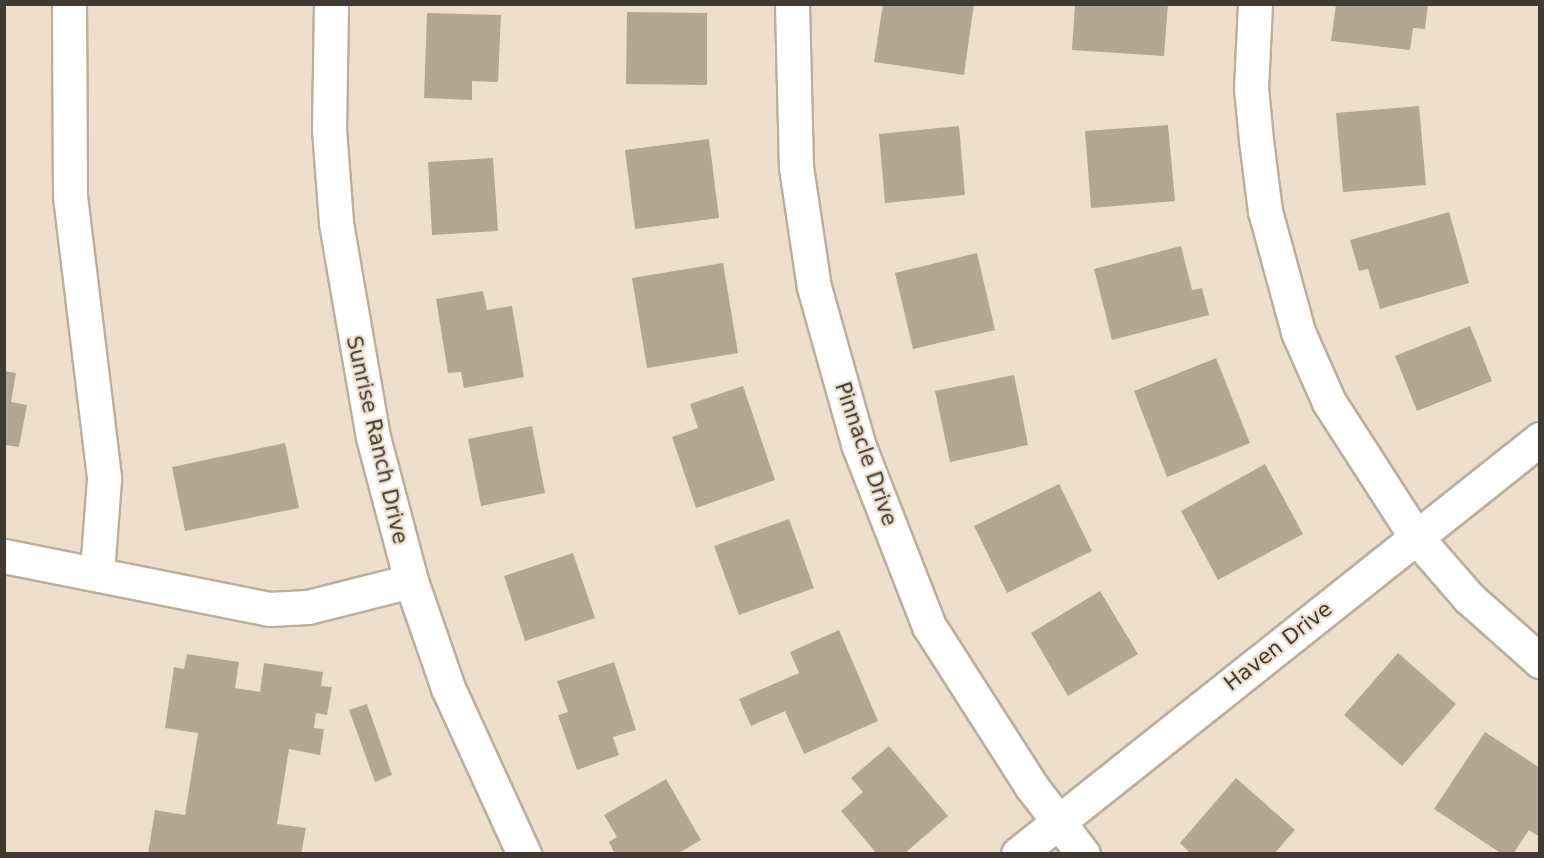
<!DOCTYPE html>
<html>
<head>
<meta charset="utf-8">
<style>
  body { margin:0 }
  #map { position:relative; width:1544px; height:858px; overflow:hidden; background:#eedfcd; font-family:"DejaVu Sans",sans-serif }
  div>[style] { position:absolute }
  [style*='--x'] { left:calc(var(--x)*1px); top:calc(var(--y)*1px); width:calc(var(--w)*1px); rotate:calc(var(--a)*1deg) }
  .building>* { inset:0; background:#b4a695 }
  .roads { filter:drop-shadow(2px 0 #bcae9d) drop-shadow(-2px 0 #bcae9d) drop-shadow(0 2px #bcae9d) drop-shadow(0 -2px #bcae9d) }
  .street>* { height:33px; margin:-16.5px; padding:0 16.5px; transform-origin:16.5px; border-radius:16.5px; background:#fff }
  .secondary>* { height:33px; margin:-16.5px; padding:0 16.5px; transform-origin:16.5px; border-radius:16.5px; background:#fff }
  span { translate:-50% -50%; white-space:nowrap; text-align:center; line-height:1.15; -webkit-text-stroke:4.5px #eedfcd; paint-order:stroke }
  .street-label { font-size:21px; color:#403a33 }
  .frame { position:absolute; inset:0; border:6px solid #403a33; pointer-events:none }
</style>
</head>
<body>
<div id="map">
  <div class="building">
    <div style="clip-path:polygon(883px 4px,974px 4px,964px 75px,874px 62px)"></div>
    <div style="clip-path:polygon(1075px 4px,1168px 4px,1164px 56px,1072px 50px)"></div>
    <div style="clip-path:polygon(1336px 4px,1428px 4px,1425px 29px,1413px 28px,1410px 50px,1331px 41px)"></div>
    <div style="clip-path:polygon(627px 12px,707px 13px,707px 85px,626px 84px)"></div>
    <div style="clip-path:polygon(427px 13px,501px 15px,498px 82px,472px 81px,472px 100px,424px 98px)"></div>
    <div style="clip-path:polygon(1419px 106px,1426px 185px,1343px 192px,1336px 113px)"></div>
    <div style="clip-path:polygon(1168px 125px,1175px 201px,1091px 208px,1085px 131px)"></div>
    <div style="clip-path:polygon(959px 126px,965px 195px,885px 203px,879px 134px)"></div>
    <div style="clip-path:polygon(709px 139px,719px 218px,635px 229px,625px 150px)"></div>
    <div style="clip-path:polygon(493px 158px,498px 231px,432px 235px,428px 162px)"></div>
    <div style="clip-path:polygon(1449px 212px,1469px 283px,1380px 309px,1368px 269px,1359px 271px,1350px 240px)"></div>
    <div style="clip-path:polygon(1181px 246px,1192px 290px,1202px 288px,1209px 315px,1112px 340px,1094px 269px)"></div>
    <div style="clip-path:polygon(977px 253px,995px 330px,913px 349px,895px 273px)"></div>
    <div style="clip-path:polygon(723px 263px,738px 353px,647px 368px,632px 278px)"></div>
    <div style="clip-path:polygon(483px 291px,487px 310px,512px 306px,524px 377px,464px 388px,461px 372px,448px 373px,436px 299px)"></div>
    <div style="clip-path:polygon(1470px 326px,1492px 381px,1417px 411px,1395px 356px)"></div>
    <div style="clip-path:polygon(1216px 358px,1250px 443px,1167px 477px,1134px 391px)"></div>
    <div style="clip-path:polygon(4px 371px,16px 373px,11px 402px,27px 405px,19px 447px,4px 445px)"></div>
    <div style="clip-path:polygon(1014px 375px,1028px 445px,950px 462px,935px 391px)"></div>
    <div style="clip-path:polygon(743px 386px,775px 480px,696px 508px,672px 437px,698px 428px,690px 404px)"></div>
    <div style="clip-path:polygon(532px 426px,545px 493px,481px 506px,468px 439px)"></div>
    <div style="clip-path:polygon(285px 443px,299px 508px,185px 531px,172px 467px)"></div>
    <div style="clip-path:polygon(1265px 464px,1303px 534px,1218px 580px,1181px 511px)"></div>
    <div style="clip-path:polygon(1059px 484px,1092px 551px,1007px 593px,974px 526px)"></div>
    <div style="clip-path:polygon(789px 519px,814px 588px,739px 615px,714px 546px)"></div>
    <div style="clip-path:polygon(573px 553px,595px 618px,525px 641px,504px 576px)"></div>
    <div style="clip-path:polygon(1100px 591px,1138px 654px,1068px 696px,1031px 633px)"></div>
    <div style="clip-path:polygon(839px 630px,878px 721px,804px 754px,785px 711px,751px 726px,739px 699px,799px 673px,790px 652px)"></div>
    <div style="clip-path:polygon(1398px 653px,1456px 704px,1402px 766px,1344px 715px)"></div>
    <div style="clip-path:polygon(187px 654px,239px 662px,235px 688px,260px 692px,264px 663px,323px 672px,321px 686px,332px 687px,327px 715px,316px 713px,314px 728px,324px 729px,320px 755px,289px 749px,277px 824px,306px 828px,301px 854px,148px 854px,155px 810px,185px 815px,198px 733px,165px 728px,174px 667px,184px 669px)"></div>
    <div style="clip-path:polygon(614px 662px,636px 730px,613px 737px,619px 755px,577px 770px,558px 715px,568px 712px,557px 681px)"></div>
    <div style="clip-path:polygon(367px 704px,392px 775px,375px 782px,349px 710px)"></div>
    <div style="clip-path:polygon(1485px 732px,1540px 768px,1540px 837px,1529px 830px,1513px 854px,1502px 854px,1434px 809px)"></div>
    <div style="clip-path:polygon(889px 746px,948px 816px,904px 854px,877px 854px,841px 811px,863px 792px,851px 778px)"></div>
    <div style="clip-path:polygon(1236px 778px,1295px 830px,1274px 854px,1191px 854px,1180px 843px)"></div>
    <div style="clip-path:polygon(666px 779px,701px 840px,677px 854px,615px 854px,609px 842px,617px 837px,604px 815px)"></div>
  </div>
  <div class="roads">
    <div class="street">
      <div style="--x:69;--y:4;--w:192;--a:89.7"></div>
      <div style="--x:70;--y:196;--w:285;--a:83.1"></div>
      <div style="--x:104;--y:479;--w:93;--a:94.3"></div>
      <div style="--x:792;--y:4;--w:163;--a:88.6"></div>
      <div style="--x:796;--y:167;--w:121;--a:81.5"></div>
      <div style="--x:814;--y:287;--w:163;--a:74.3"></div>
      <div style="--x:858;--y:444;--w:195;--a:68.7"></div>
      <div style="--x:929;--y:626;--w:191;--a:57.4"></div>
      <div style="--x:1032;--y:787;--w:84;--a:52.7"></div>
      <div style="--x:1255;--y:4;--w:84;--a:92.7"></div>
      <div style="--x:1251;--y:88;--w:52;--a:84.5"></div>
      <div style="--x:1256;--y:140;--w:72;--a:82.8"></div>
      <div style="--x:1265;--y:211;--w:125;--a:74.7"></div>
      <div style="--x:1298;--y:332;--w:77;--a:66.1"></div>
      <div style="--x:1329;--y:402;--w:161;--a:57.2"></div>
      <div style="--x:1416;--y:537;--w:81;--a:49"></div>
      <div style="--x:1469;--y:598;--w:95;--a:41.6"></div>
      <div style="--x:4;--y:556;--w:270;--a:11.3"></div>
      <div style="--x:269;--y:609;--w:39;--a:-3"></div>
      <div style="--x:308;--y:607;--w:106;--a:-14.2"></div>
      <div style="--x:1018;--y:854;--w:667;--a:-38.49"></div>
    </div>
    <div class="secondary">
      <div style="--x:331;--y:4;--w:125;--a:90.9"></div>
      <div style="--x:329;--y:129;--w:94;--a:85.7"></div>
      <div style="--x:336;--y:223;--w:217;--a:80.2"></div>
      <div style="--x:373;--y:437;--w:149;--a:75.2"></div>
      <div style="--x:411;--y:581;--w:113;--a:70.9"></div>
      <div style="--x:448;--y:688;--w:183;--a:65.4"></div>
    </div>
  </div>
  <div class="street-label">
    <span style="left:377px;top:440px;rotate:77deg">Sunrise Ranch Drive</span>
    <span style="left:866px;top:454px;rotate:71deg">Pinnacle Drive</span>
    <span style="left:1278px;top:646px;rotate:-38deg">Haven Drive</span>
  </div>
  <div class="frame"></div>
</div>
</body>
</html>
